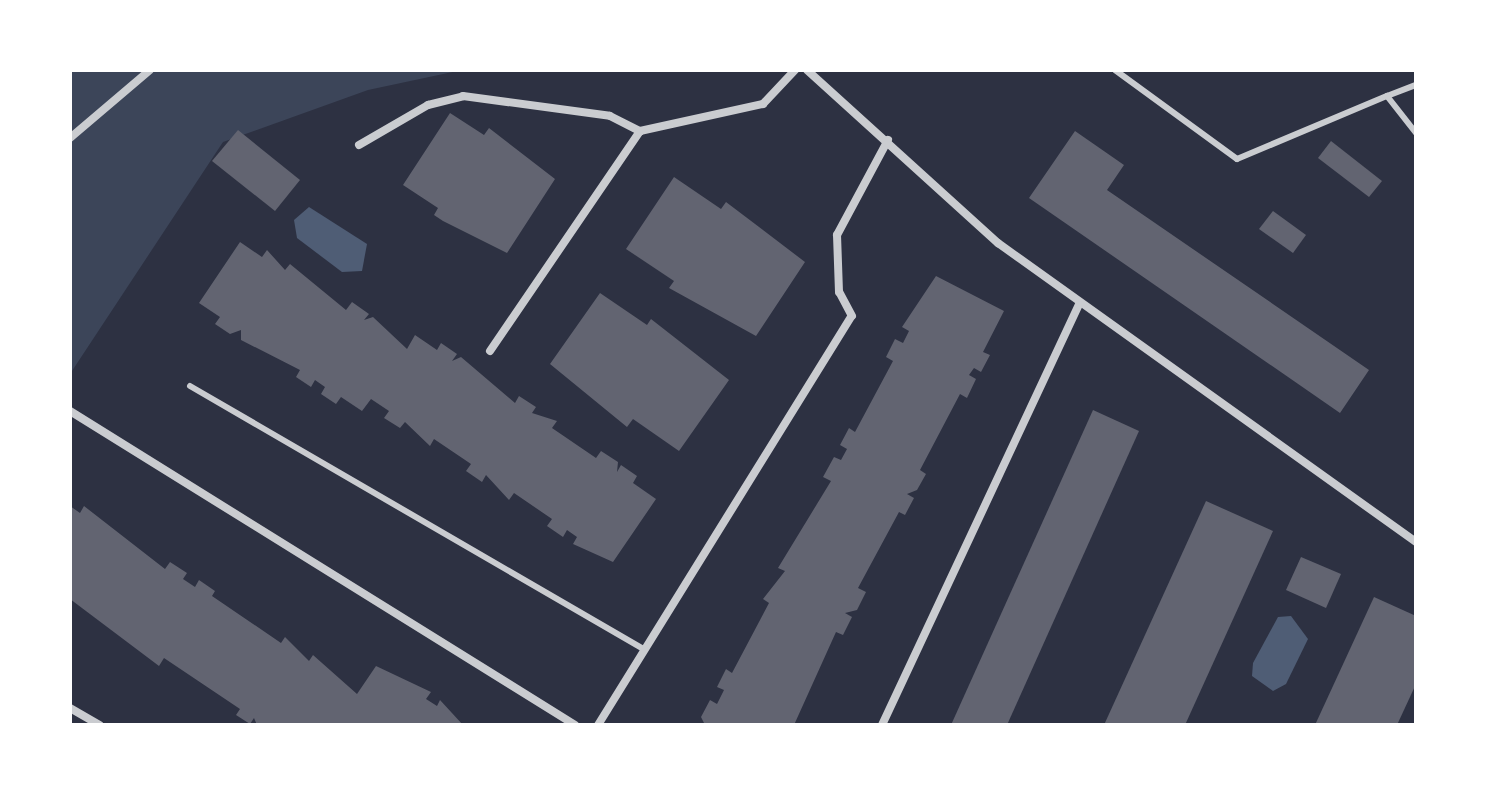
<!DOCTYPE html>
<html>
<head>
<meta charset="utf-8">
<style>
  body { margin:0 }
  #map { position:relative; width:1486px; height:795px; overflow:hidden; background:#2d3142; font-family:"Libre Baskerville",serif }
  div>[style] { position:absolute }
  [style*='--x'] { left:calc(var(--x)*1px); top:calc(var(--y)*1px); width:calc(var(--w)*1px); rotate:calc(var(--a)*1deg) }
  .green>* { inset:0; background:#3c4559 }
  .water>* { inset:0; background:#4f5d75 }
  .building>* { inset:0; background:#626471 }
  .service>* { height:6px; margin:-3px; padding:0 3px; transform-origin:3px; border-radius:3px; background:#caccd0 }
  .minor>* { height:8px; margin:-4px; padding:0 4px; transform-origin:4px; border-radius:4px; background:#caccd0 }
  span { translate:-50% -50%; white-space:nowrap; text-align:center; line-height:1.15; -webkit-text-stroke:8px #fff; paint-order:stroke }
  .frame { position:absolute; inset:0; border:72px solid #fff; pointer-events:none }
</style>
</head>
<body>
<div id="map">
  <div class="green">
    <div style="clip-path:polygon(70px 70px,462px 70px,368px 90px,223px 142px,70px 374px)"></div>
  </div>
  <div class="water">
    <div style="clip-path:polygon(309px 207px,367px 244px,362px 271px,342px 272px,297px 238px,294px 220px)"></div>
    <div style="clip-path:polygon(1278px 617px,1291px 616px,1308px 639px,1286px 684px,1273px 691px,1252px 676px,1253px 663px)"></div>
  </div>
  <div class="building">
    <div style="clip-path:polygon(450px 113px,484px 135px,489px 128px,555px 179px,507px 253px,443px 221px,434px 215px,438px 208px,403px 185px)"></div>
    <div style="clip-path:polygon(238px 130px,300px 180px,275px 211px,212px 161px)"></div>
    <div style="clip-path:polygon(1075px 131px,1124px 165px,1107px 190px,1369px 370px,1340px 413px,1029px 198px)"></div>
    <div style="clip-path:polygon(1331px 141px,1382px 181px,1369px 197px,1318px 158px)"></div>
    <div style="clip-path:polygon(674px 177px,721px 209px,726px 202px,805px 262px,756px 336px,669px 288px,674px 281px,626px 249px)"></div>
    <div style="clip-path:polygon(1273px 211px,1306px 235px,1293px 253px,1259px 229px)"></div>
    <div style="clip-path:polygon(240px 242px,262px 257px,267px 250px,285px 270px,290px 264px,346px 310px,352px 302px,369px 314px,364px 320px,373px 317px,407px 349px,415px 335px,437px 350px,441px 343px,457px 354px,452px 361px,461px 357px,515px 403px,519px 396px,536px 407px,532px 413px,557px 421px,552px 428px,596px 458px,601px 451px,618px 462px,617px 472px,621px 465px,637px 476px,633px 483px,656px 499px,613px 562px,573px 544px,577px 537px,567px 530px,563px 537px,547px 526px,552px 519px,514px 493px,509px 500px,486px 475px,482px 482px,466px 471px,471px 464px,434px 439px,430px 446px,405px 422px,400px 428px,384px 418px,389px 411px,371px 399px,362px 411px,341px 397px,336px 404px,321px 394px,325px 387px,315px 380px,311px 387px,296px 377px,300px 370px,241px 340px,241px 330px,230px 334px,215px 324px,220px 317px,199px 303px)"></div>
    <div style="clip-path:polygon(936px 276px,1004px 311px,983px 352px,990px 355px,981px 372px,974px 368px,969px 375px,976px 379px,967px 398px,960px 394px,920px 470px,926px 474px,917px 490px,907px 494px,914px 498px,905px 515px,899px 512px,858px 588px,866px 592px,857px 610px,845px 613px,852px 617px,843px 635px,836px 632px,794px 725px,705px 725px,701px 717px,710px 700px,717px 704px,724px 690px,717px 687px,726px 669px,732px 673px,769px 603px,763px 599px,785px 571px,778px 568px,831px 481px,823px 477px,834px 457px,841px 460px,847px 449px,840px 445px,849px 428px,855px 432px,893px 361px,886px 357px,895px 339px,903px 343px,909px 331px,902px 327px)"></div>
    <div style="clip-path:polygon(600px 293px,647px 325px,651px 319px,729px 380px,679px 451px,633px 419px,627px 427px,550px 364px)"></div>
    <div style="clip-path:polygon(1093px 410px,1139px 431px,1007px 725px,951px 725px)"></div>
    <div style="clip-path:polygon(1206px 501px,1273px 531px,1185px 725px,1104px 725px)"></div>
    <div style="clip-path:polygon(70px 506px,80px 513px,84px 506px,165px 569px,170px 562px,187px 573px,183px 579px,195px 587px,199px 580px,215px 591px,212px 596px,281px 643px,285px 637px,309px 661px,313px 655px,357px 694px,376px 666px,431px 692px,426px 699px,437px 706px,440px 700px,463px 725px,257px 725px,254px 718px,250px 724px,236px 715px,240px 709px,164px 658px,159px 666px,70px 599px)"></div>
    <div style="clip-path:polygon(1301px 557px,1341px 574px,1326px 608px,1286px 590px)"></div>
    <div style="clip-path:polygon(1374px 597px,1416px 616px,1416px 684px,1397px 725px,1315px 725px)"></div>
  </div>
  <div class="service">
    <div style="--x:1115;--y:70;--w:151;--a:36.1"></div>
    <div style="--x:1237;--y:159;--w:163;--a:-22.8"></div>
    <div style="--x:1387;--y:96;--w:47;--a:51.9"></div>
    <div style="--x:1387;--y:96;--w:31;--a:-21"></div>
    <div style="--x:190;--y:386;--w:526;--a:30.12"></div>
  </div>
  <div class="minor">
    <div style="--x:807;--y:70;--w:258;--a:42.2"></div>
    <div style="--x:998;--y:243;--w:514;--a:35.58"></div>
    <div style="--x:70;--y:138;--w:105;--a:-40.4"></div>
    <div style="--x:359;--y:145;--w:80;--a:-30.1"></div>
    <div style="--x:428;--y:105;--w:36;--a:-14"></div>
    <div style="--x:463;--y:96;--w:148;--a:7.7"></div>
    <div style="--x:610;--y:116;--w:34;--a:27"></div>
    <div style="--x:490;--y:351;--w:266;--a:-55.7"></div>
    <div style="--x:640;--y:131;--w:126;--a:-12.4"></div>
    <div style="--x:763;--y:104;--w:47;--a:-46.7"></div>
    <div style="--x:70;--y:411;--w:595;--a:31.87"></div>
    <div style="--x:70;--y:708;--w:34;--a:30"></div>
    <div style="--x:598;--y:725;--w:481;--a:-58.2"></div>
    <div style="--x:852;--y:316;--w:27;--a:-118"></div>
    <div style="--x:839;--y:292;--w:57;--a:-92"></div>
    <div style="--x:837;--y:235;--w:108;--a:-61.8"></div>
    <div style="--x:882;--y:725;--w:464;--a:-64.9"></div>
  </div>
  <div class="frame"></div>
</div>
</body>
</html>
